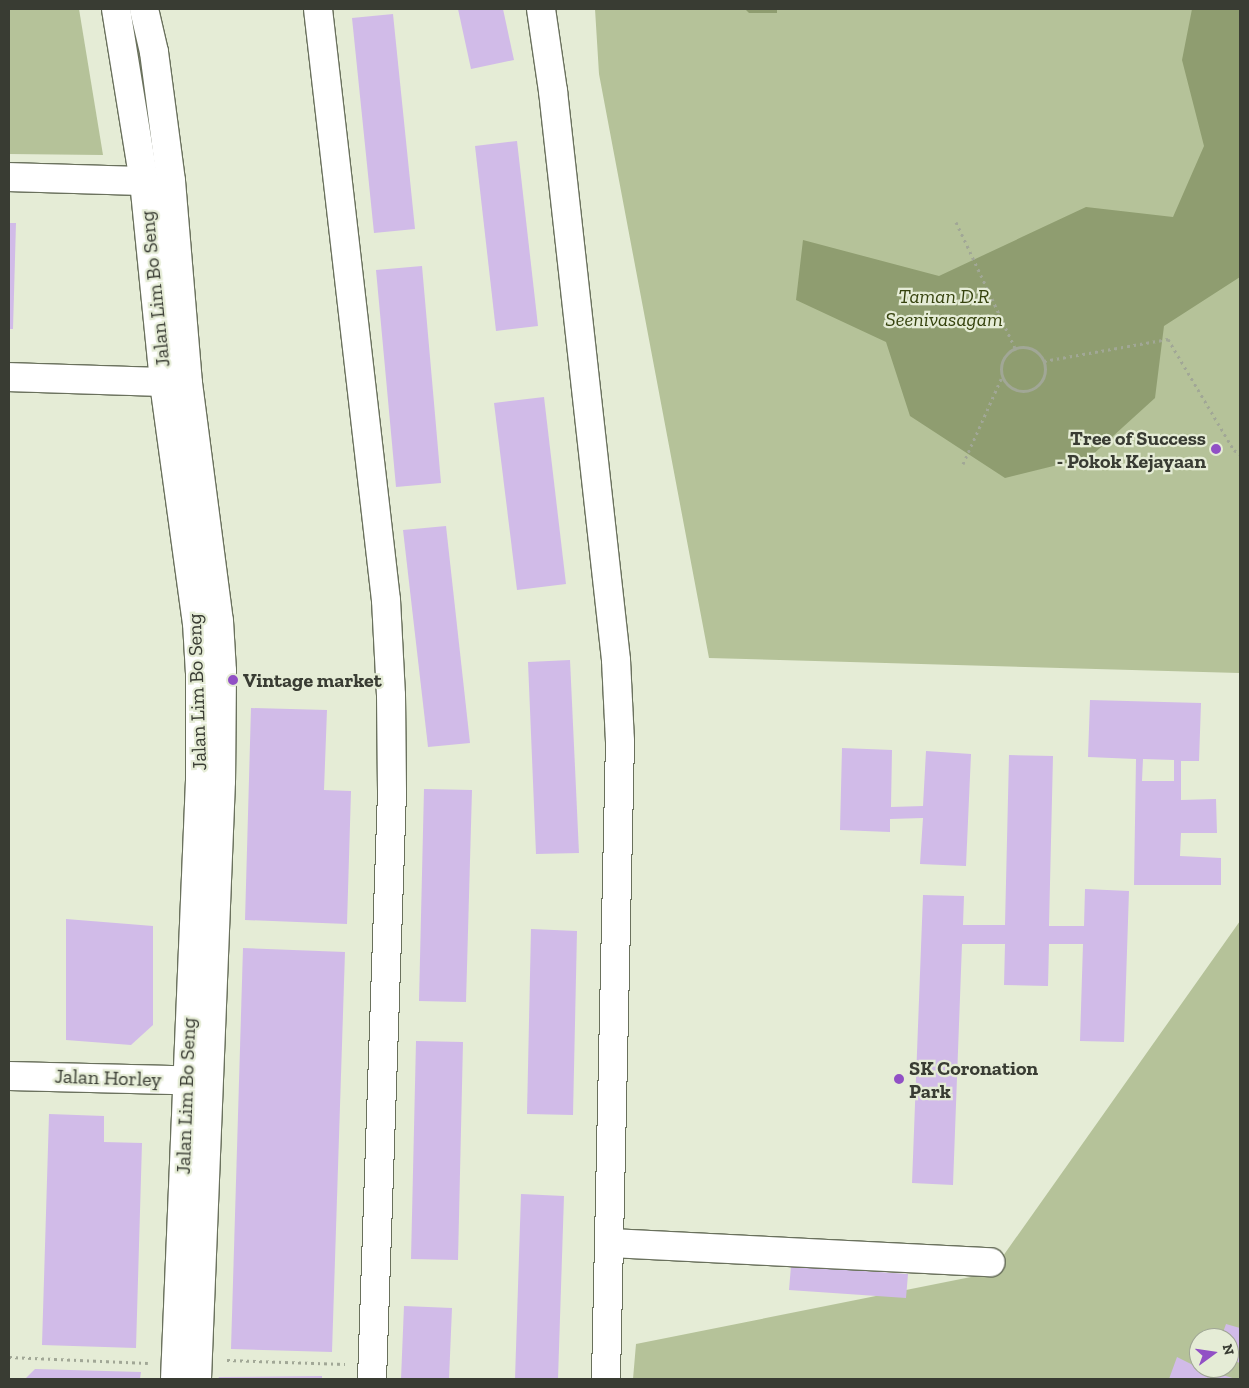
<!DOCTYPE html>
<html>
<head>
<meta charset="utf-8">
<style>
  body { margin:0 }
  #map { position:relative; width:1249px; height:1388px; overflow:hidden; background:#e5ecd6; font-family:"Zilla Slab",serif }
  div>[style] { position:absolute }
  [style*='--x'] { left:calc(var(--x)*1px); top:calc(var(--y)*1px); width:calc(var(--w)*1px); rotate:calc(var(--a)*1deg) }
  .green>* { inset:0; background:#b5c299 }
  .water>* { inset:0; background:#8f9d70 }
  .building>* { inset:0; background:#d1bbe8 }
  .path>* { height:3px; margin-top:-1.5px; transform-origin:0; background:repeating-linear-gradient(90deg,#a1a796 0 2.5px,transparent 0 6.5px) }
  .path>.ring { margin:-1.5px; padding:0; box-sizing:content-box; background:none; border:3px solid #a1a796; border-radius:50% }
  .roads { filter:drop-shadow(1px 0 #6a715d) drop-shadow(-1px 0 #6a715d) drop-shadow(0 1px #6a715d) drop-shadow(0 -1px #6a715d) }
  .minor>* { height:28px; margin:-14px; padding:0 14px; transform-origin:14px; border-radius:14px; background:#fff }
  .major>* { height:28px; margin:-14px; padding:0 14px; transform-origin:14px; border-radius:14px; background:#fff }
  .dots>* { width:14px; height:14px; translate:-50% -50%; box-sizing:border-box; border:2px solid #e5ecd6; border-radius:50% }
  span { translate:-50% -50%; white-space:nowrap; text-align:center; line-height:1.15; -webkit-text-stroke:4.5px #e5ecd6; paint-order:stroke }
  .street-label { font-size:20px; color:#393c33 }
  .park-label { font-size:20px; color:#35420d; font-style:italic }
  .poi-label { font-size:20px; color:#393c33; font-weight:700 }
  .right { translate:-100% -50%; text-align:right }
  .left { translate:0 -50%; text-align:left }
  .frame { position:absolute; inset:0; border:10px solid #393c33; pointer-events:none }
  .north { position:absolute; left:1189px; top:1328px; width:50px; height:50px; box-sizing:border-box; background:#e5ecd6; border:1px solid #a0a695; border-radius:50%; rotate:76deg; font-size:14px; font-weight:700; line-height:20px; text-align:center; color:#393c33 }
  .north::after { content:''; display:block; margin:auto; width:18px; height:22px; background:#9150c5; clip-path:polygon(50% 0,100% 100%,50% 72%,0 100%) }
</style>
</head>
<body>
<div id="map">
  <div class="green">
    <div style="clip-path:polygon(9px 9px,79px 9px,103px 155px,9px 154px)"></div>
    <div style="clip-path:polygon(595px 9px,1240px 9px,1240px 681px,1239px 673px,709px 658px,599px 74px)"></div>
    <div style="clip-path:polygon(evenodd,1240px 921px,1240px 1379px,633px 1379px,636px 1344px,991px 1273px,1240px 921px,1199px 1338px,1229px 1338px,1229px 1368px,1199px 1368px,1199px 1338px)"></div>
  </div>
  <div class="water">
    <div style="clip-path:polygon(745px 9px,777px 9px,777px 13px,749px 13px)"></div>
    <div style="clip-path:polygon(1192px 9px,1240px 9px,1240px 277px,1164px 326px,1155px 398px,1090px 457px,1005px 478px,910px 416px,886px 342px,796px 300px,803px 240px,939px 276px,1086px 207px,1173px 217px,1204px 146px,1182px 60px)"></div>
  </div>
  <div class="building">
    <div style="clip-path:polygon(458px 9px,503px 9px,514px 60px,471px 69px)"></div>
    <div style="clip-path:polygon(393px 14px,415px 229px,374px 233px,352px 18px)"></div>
    <div style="clip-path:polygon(517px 141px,538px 326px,496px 331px,475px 146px)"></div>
    <div style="clip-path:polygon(9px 223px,16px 223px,13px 329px,9px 329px)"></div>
    <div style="clip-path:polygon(422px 266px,441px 483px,396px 487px,376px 270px)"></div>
    <div style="clip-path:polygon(544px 397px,566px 584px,517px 590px,494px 403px)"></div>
    <div style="clip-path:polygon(446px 526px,470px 743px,428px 747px,403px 530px)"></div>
    <div style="clip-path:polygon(570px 660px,579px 853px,536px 854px,528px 662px)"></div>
    <div style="clip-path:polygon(evenodd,1090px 700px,1201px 703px,1199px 761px,1181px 761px,1181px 800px,1216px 799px,1217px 833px,1181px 833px,1180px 856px,1221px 858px,1221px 885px,1134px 885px,1136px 759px,1088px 757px,1090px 700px,1143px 759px,1174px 760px,1174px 781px,1142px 781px,1143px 759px)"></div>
    <div style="clip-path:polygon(251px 708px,327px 710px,324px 790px,351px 791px,347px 924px,245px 920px)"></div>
    <div style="clip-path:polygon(842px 748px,892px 750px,891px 807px,923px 806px,926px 751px,971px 754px,966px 866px,920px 864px,923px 818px,890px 819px,890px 832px,840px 830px)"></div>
    <div style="clip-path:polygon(1009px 755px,1053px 756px,1049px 926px,1084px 926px,1085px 889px,1129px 891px,1124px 1042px,1080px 1041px,1083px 944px,1049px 944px,1048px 986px,1004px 985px,1005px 944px,962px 944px,953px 1185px,912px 1183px,923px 895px,964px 896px,963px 925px,1005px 925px)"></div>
    <div style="clip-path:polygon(424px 789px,472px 790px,466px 1002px,419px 1001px)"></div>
    <div style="clip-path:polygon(66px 919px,153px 926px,153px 1025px,131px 1045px,66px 1040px)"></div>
    <div style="clip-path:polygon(531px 929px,577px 931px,573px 1115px,527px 1114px)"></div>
    <div style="clip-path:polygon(243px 948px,345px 952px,332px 1352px,231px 1349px)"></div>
    <div style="clip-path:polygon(416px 1041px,463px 1042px,458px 1260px,411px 1259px)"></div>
    <div style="clip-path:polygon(49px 1114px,104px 1116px,104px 1142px,142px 1143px,136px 1348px,42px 1345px)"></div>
    <div style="clip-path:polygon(521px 1194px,564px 1196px,558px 1379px,515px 1379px)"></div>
    <div style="clip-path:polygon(791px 1266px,908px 1274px,906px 1298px,789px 1290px)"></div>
    <div style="clip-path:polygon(404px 1306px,452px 1308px,449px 1379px,401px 1379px)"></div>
    <div style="clip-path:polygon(1226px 1324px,1240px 1328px,1240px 1363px,1229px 1359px,1229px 1338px,1221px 1338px)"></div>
    <div style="clip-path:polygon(1177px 1357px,1199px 1368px,1236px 1379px,1169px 1379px)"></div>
    <div style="clip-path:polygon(35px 1369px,141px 1372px,140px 1379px,25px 1379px)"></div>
    <div style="clip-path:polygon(322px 1376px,322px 1379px,218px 1379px,219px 1377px)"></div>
  </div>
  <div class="path">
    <div style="--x:956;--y:222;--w:139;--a:64.9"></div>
    <div class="ring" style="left:1001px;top:347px;width:41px;height:41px"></div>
    <div style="--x:1044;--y:361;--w:126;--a:-10.1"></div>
    <div style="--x:1168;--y:339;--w:129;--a:59.3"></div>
    <div style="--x:1234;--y:450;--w:7;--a:34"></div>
    <div style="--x:963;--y:464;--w:95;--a:-65.9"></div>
    <div style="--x:9;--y:1357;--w:139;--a:2.5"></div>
    <div style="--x:227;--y:1360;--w:118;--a:1.9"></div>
  </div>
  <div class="roads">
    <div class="minor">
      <div style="--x:318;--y:9;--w:595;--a:83.44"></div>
      <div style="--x:386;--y:600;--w:95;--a:87"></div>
      <div style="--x:391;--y:695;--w:97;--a:89.4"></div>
      <div style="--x:392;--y:792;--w:587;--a:91.95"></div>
      <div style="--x:541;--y:9;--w:83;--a:81.7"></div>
      <div style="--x:553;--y:91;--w:572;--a:83.68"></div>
      <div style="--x:616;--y:660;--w:81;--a:87.2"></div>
      <div style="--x:620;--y:741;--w:638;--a:91.26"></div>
      <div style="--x:9;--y:177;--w:135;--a:1.7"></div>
      <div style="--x:9;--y:377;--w:178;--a:1.9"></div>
      <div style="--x:9;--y:1076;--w:199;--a:1.4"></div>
      <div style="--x:610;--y:1243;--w:381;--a:2.9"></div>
    </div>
    <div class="major">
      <div style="--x:116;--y:9;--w:174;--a:80.8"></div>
      <div style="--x:144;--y:181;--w:203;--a:84.3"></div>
      <div style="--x:164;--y:383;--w:242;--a:82.2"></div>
      <div style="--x:197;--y:623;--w:50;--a:86.6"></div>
      <div style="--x:200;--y:673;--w:107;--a:90"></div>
      <div style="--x:200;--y:780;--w:600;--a:92.39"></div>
      <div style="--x:144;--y:9;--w:44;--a:76.9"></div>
      <div style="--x:154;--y:52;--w:130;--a:82.5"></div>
      <div style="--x:171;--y:181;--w:203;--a:85.2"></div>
      <div style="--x:188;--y:383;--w:240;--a:82.6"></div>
      <div style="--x:219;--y:621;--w:50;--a:86.6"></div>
      <div style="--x:222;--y:671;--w:110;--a:90.5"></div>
      <div style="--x:221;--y:781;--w:598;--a:92.3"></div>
    </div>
  </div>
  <div class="dots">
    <div style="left:1216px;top:449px;background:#9150c5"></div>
    <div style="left:233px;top:680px;background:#9150c5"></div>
    <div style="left:899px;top:1079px;background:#9150c5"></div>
  </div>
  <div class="street-label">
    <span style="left:155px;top:289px;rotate:-96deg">Jalan Lim Bo Seng</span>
    <span style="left:197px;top:692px;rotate:-92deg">Jalan Lim Bo Seng</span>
    <span style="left:108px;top:1078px;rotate:2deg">Jalan Horley</span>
    <span style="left:186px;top:1096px;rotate:-88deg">Jalan Lim Bo Seng</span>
  </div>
  <div class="park-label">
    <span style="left:944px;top:308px">Taman D.R<br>Seenivasagam</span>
  </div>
  <div class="poi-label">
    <span class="right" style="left:1206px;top:450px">Tree of Success<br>- Pokok Kejayaan</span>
    <span class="left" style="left:243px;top:680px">Vintage market</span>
    <span class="left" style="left:909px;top:1080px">SK Coronation<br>Park</span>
  </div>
  <div class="frame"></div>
  <div class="north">N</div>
</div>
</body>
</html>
